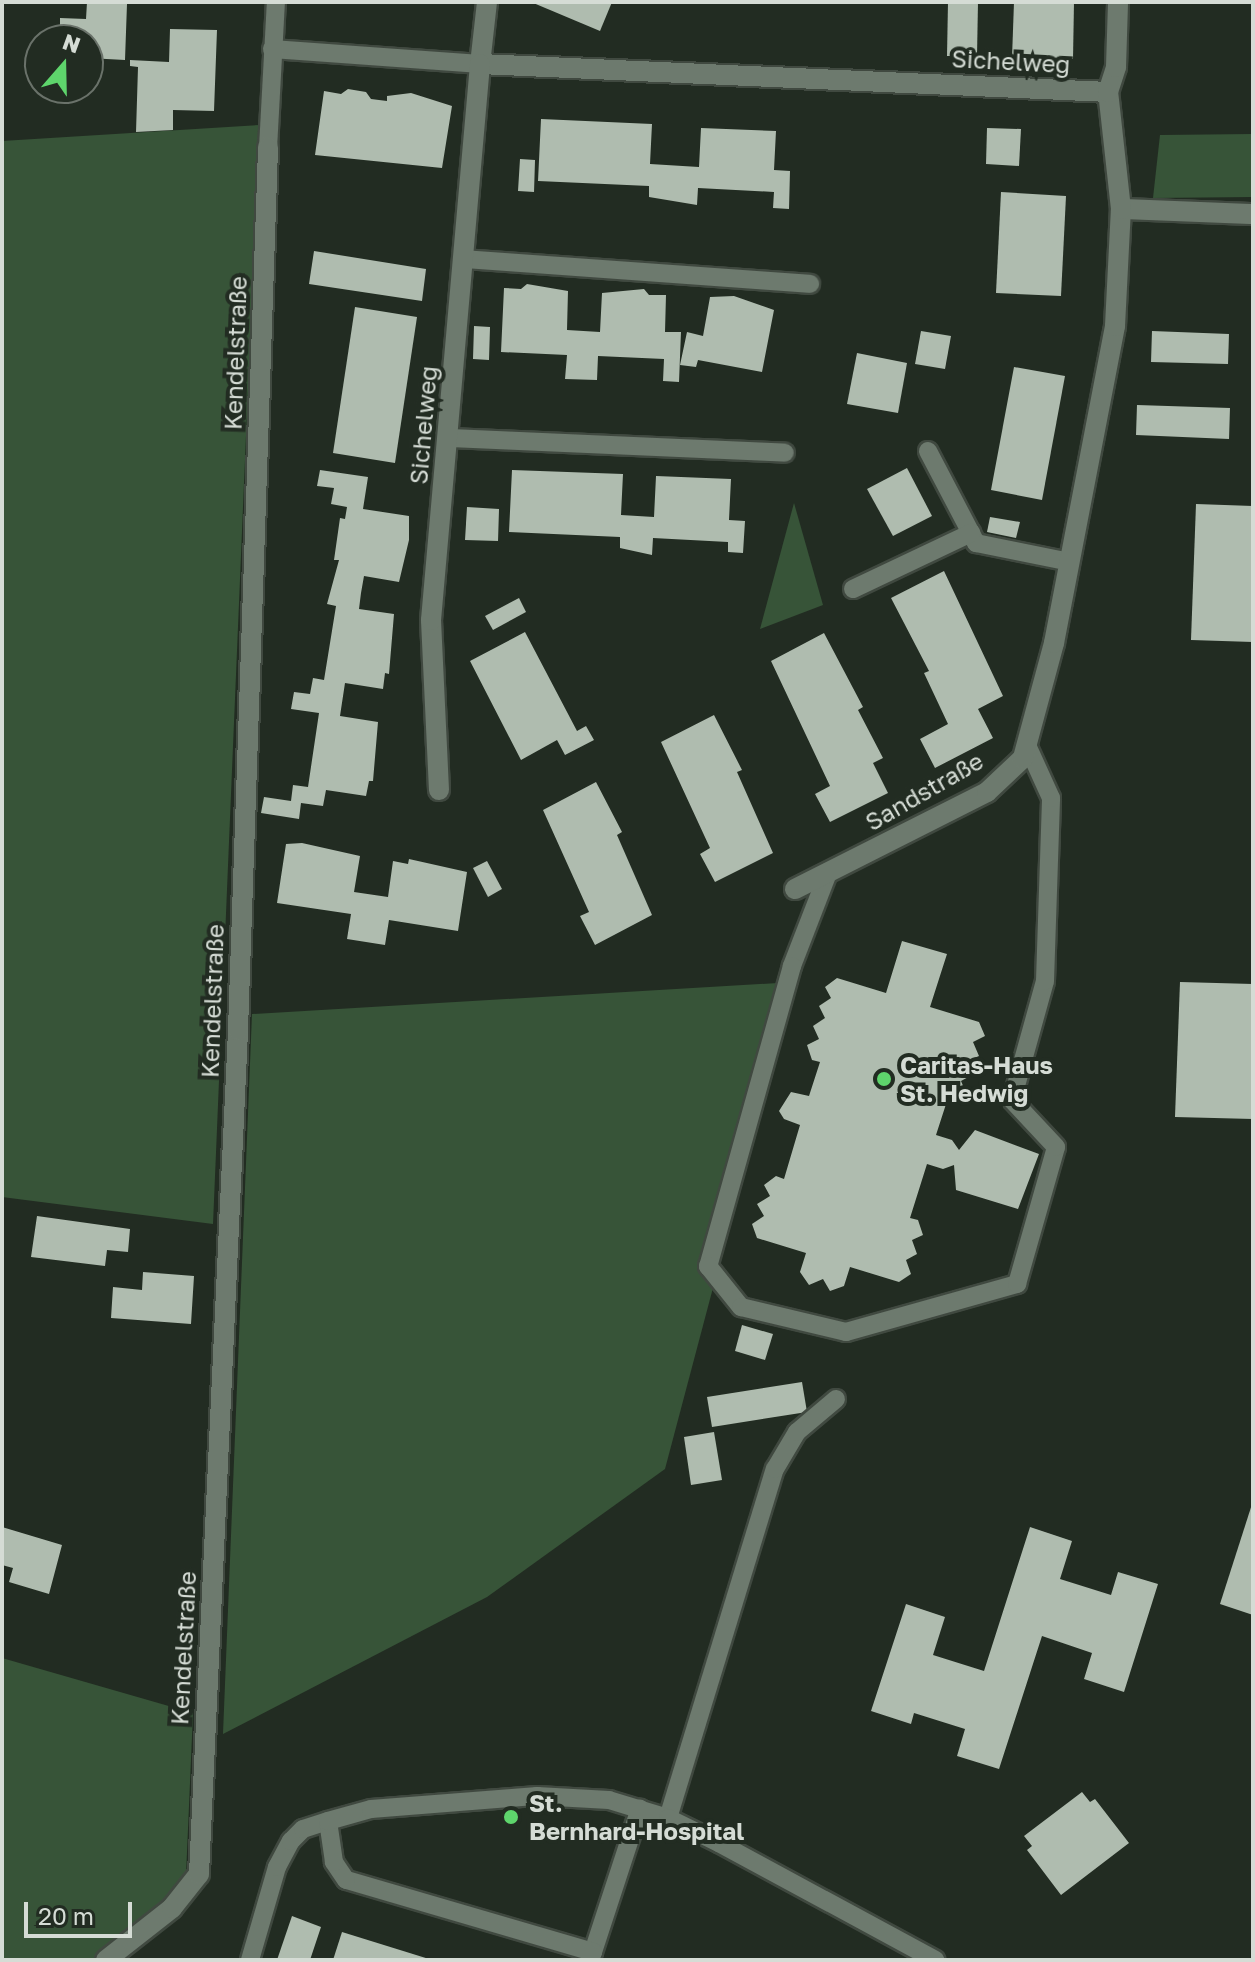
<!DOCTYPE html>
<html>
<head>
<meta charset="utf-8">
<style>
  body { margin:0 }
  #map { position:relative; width:1255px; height:1962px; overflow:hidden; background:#222c22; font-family:"Golos Text",sans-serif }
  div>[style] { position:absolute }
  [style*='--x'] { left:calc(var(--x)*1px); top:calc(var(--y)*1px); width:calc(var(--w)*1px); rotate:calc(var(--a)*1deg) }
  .green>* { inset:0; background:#375438 }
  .building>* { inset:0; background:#afbcaf }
  .roads { filter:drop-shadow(2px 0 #404940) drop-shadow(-2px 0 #404940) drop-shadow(0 2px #404940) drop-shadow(0 -2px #404940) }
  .service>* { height:18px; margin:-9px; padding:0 9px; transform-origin:9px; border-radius:9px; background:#6d7a6e }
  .minor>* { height:20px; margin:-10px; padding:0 10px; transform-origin:10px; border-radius:10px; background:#6d7a6e }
  .dots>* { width:22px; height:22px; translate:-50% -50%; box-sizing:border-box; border:4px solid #222c22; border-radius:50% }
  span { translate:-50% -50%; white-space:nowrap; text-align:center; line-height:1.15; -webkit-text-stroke:8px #222c22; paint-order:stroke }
  .street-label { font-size:24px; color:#d5dcd5 }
  .poi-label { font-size:24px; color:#d5dcd5; font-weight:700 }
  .left { translate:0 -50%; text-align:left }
  .frame { position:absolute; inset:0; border:4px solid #d5dcd5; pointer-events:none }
  .north { position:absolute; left:24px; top:24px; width:80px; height:80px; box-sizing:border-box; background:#222c22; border:2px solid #6a726a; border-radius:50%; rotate:20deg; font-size:22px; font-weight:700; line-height:32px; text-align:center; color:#d5dcd5 }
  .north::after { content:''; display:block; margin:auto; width:28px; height:36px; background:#5ed56c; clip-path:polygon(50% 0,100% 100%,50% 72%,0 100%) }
  .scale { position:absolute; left:24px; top:1902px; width:108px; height:36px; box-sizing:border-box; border:4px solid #d5dcd5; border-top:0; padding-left:10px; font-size:24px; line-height:28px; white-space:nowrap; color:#d5dcd5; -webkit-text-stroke:6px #222c22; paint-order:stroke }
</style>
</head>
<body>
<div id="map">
  <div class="green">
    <div style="clip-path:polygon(259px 125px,213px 1224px,2px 1197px,2px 141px)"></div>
    <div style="clip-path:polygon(1253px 134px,1253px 197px,1153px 198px,1160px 135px)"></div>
    <div style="clip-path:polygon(794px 503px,823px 605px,760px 629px)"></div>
    <div style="clip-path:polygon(794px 982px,665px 1469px,487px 1597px,223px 1734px,252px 1014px)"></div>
    <div style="clip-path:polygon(2px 1658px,193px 1713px,186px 1875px,178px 1894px,94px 1960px,2px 1960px)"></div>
  </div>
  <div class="building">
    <div style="clip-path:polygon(87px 2px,127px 4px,125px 60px,88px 58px,88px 40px,60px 39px,60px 18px,86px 19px)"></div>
    <div style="clip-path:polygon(531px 2px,612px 2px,600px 31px)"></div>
    <div style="clip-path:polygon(948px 2px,978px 2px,977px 56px,947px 56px)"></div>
    <div style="clip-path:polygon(1014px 2px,1074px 2px,1073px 59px,1012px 58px)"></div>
    <div style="clip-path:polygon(170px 29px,217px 30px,214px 111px,173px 110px,173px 130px,136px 132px,138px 67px,130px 66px,130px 60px,169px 62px)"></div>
    <div style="clip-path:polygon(348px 89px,366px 92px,371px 99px,387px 101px,387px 96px,411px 93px,452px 106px,442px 168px,315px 155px,324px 91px,341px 94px)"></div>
    <div style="clip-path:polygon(541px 119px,652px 124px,650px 164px,699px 167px,701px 128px,776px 131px,774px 170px,790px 171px,789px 209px,773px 208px,774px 192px,698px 188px,697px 205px,649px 197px,649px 186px,538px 181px)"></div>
    <div style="clip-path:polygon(987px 128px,1021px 129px,1019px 166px,986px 164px)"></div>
    <div style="clip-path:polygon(520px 159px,535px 160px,534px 192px,518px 191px)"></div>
    <div style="clip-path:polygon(1001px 192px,1066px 196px,1061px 296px,996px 293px)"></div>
    <div style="clip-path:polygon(314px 251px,426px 269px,422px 301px,309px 284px)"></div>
    <div style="clip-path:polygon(527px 284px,568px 291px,567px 330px,600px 332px,602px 293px,644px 289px,649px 295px,666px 295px,665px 332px,681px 332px,679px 382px,663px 381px,664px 359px,598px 356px,597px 380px,565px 379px,567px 355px,501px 352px,504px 288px,521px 289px)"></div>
    <div style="clip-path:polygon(734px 296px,774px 310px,762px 372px,698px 360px,696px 367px,680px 365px,687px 332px,703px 336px,710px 297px)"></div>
    <div style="clip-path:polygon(355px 307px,417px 317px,395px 463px,333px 453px)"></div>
    <div style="clip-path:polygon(474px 326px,490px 327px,489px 360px,473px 359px)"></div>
    <div style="clip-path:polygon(921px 331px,951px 336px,945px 369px,915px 364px)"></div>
    <div style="clip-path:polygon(1152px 331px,1229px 334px,1228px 364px,1151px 362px)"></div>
    <div style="clip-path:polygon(857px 353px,907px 363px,898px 413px,847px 404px)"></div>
    <div style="clip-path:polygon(1014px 367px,1065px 376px,1042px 500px,991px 490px)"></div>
    <div style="clip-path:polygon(1137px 405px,1230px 408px,1229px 439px,1136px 435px)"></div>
    <div style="clip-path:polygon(907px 468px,932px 516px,893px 536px,867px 489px)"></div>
    <div style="clip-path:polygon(320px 470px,368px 477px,363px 509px,409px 516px,409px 540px,399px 582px,364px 576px,361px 593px,359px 609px,394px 614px,389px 674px,385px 673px,383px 689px,345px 683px,340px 716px,378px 722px,373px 781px,369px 781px,366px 796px,326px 790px,323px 806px,301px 803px,299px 819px,261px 813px,264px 797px,291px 801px,293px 785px,308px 787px,319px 713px,291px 709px,294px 692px,310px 694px,313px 678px,324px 680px,336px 606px,327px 604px,339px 560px,334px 560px,340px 518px,345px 519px,347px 507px,331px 504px,334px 488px,317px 486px)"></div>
    <div style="clip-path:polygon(512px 470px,623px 474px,621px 515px,654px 517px,656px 476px,731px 479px,729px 520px,745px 521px,743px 553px,728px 552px,728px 542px,653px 538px,652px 555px,620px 548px,620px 537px,509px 532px)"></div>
    <div style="clip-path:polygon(1196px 504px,1253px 506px,1253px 642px,1191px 640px)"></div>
    <div style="clip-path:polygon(467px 507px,499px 509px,498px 541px,465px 540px)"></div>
    <div style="clip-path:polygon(990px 517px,1020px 522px,1016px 538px,987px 532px)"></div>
    <div style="clip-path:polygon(944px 571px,1003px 696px,978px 709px,993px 738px,935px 768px,920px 739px,948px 724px,924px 673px,929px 671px,891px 598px)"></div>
    <div style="clip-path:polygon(519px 598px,526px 612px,493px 630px,485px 616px)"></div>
    <div style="clip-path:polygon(525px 632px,577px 731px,586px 726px,594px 740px,565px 755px,557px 740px,521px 760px,470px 661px)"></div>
    <div style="clip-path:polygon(824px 633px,863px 707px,858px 710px,883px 758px,873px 763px,888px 793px,830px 822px,815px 794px,830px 786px,771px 661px)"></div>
    <div style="clip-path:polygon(714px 715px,742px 770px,737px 772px,773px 853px,715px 882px,700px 854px,710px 848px,661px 742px)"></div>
    <div style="clip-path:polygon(596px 782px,622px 832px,617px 835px,652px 915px,595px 945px,580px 916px,589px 912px,543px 810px)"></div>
    <div style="clip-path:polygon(302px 843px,360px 856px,354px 892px,388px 897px,393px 861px,408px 864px,409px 859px,467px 872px,458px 931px,389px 920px,385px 945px,347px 939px,351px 914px,277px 903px,286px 844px)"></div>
    <div style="clip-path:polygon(487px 861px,502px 889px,488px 897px,473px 868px)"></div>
    <div style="clip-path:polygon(902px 941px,947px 954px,930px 1007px,979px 1022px,985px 1036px,973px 1042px,979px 1056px,967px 1061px,972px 1075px,961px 1081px,967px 1095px,954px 1103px,947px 1101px,936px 1135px,952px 1140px,959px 1150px,975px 1130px,1039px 1154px,1018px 1209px,956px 1190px,954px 1165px,943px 1169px,927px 1164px,910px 1218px,918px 1220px,923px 1235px,912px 1240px,917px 1254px,906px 1260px,911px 1274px,899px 1282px,850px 1267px,844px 1286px,830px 1291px,823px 1279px,809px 1285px,800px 1272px,806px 1253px,757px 1238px,752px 1224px,764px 1216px,757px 1204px,770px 1196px,764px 1185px,776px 1176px,784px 1179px,800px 1125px,784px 1119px,779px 1111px,791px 1092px,809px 1096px,820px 1062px,812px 1060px,807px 1045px,819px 1039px,813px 1026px,825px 1018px,819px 1006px,831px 998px,825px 987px,837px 978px,886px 993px)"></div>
    <div style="clip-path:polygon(1180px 982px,1253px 984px,1253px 1119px,1175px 1117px)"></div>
    <div style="clip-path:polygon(37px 1216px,130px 1229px,128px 1252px,107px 1250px,105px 1266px,31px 1257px)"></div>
    <div style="clip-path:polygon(143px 1272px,194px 1276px,191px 1324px,111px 1318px,113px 1287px,142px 1290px)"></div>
    <div style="clip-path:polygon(742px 1325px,773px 1334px,765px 1360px,735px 1351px)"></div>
    <div style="clip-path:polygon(802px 1382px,807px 1412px,712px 1427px,707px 1397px)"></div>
    <div style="clip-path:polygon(714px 1432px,722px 1480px,691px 1485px,684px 1437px)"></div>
    <div style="clip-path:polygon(1253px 1501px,1253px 1615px,1220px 1604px)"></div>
    <div style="clip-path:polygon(2px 1527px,62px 1545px,49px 1594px,9px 1582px,13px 1568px,2px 1565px)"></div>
    <div style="clip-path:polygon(1030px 1527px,1072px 1541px,1060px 1579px,1111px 1595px,1118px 1572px,1158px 1584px,1124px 1692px,1084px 1679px,1092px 1653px,1042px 1636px,999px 1769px,957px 1756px,965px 1729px,914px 1713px,911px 1724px,871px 1711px,906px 1604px,945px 1617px,933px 1655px,984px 1671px)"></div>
    <div style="clip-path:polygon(1082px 1792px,1090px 1802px,1095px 1799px,1129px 1843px,1061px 1895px,1027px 1850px,1032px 1846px,1024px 1836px)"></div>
    <div style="clip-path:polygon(292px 1916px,321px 1927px,310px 1960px,277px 1960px)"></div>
    <div style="clip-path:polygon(342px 1932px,429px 1959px,429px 1960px,333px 1960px)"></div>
  </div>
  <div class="roads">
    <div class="service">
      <div style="--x:272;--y:49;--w:209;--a:4.1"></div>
      <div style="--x:268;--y:148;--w:146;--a:-86.9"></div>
      <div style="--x:464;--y:259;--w:347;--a:4.1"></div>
      <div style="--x:448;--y:438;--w:337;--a:2.5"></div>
      <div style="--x:928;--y:451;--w:104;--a:62.4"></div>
      <div style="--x:976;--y:543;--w:96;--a:11.4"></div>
      <div style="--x:853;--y:589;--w:131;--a:-25.4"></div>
      <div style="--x:828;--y:873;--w:100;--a:111.2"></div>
      <div style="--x:792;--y:966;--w:312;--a:105.6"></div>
      <div style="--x:708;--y:1266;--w:53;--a:51.2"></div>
      <div style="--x:741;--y:1307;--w:108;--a:13.4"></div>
      <div style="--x:846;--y:1332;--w:178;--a:-15.7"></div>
      <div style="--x:1017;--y:1284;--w:142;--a:-74.1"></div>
      <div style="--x:1056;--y:1147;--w:64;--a:-133.1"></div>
      <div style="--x:1012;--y:1100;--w:123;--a:-74.5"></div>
      <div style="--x:1045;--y:981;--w:183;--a:-88.1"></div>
      <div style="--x:1051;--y:798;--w:58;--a:-114.4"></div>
      <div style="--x:668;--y:1818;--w:365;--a:-73"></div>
      <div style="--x:775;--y:1469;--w:43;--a:-59.3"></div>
      <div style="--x:797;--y:1432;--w:51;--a:-40.2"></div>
      <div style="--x:593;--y:1952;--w:151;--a:-71.9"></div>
      <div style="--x:250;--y:1960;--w:97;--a:-73.8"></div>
      <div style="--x:277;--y:1867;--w:30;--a:-62"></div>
      <div style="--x:291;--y:1841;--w:17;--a:-45"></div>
      <div style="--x:303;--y:1829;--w:26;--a:-18"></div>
      <div style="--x:590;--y:1960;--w:9;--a:-69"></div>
      <div style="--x:593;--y:1952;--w:257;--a:-163.7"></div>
      <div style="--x:346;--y:1880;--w:22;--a:-124"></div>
      <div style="--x:334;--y:1862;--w:41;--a:-98.3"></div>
      <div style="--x:328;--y:1821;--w:45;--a:-15.6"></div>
      <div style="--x:371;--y:1809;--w:167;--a:-4.5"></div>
      <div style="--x:537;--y:1796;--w:72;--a:3.2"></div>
      <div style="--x:609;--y:1800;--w:62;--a:17"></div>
      <div style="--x:668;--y:1818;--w:57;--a:26.1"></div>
      <div style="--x:719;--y:1843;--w:246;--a:28.4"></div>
    </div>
    <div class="minor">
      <div style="--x:487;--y:2;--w:62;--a:96.4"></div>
      <div style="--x:480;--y:64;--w:629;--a:2.55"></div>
      <div style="--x:1121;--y:209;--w:132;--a:2.2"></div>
      <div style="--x:439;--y:790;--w:170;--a:-92.7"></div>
      <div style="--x:431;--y:620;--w:558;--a:-84.96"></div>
      <div style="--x:795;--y:889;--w:215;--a:-26.8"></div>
      <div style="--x:987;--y:792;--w:50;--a:-43.4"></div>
      <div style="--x:1023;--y:758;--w:119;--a:-74.9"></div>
      <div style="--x:1054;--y:643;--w:323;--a:-79.1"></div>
      <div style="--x:1115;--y:326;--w:117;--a:-87.1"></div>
      <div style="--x:1121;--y:209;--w:118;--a:-96.3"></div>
      <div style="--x:1108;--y:92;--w:26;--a:-72"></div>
      <div style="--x:1116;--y:67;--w:65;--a:-88.2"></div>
      <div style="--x:106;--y:1960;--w:84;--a:-38.2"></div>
      <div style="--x:172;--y:1908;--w:43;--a:-51.5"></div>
      <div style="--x:199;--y:1874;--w:845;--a:-87.35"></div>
      <div style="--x:238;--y:1030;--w:883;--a:-88.05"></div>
    </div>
  </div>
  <div class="dots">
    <div style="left:884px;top:1079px;background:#5ed56c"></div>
    <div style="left:511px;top:1817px;background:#5ed56c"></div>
  </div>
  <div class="street-label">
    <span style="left:1011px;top:61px;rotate:3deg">Sichelweg</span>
    <span style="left:235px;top:353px;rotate:-88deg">Kendelstraße</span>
    <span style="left:423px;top:425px;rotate:-85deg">Sichelweg</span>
    <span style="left:924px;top:791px;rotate:-30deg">Sandstraße</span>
    <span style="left:212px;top:1001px;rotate:-88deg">Kendelstraße</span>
    <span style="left:183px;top:1648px;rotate:-87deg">Kendelstraße</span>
  </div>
  <div class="poi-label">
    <span class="left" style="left:900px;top:1079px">Caritas-Haus<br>St. Hedwig</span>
    <span class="left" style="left:529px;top:1817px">St.<br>Bernhard-Hospital</span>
  </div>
  <div class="frame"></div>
  <div class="north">N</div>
  <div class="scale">20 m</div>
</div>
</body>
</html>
